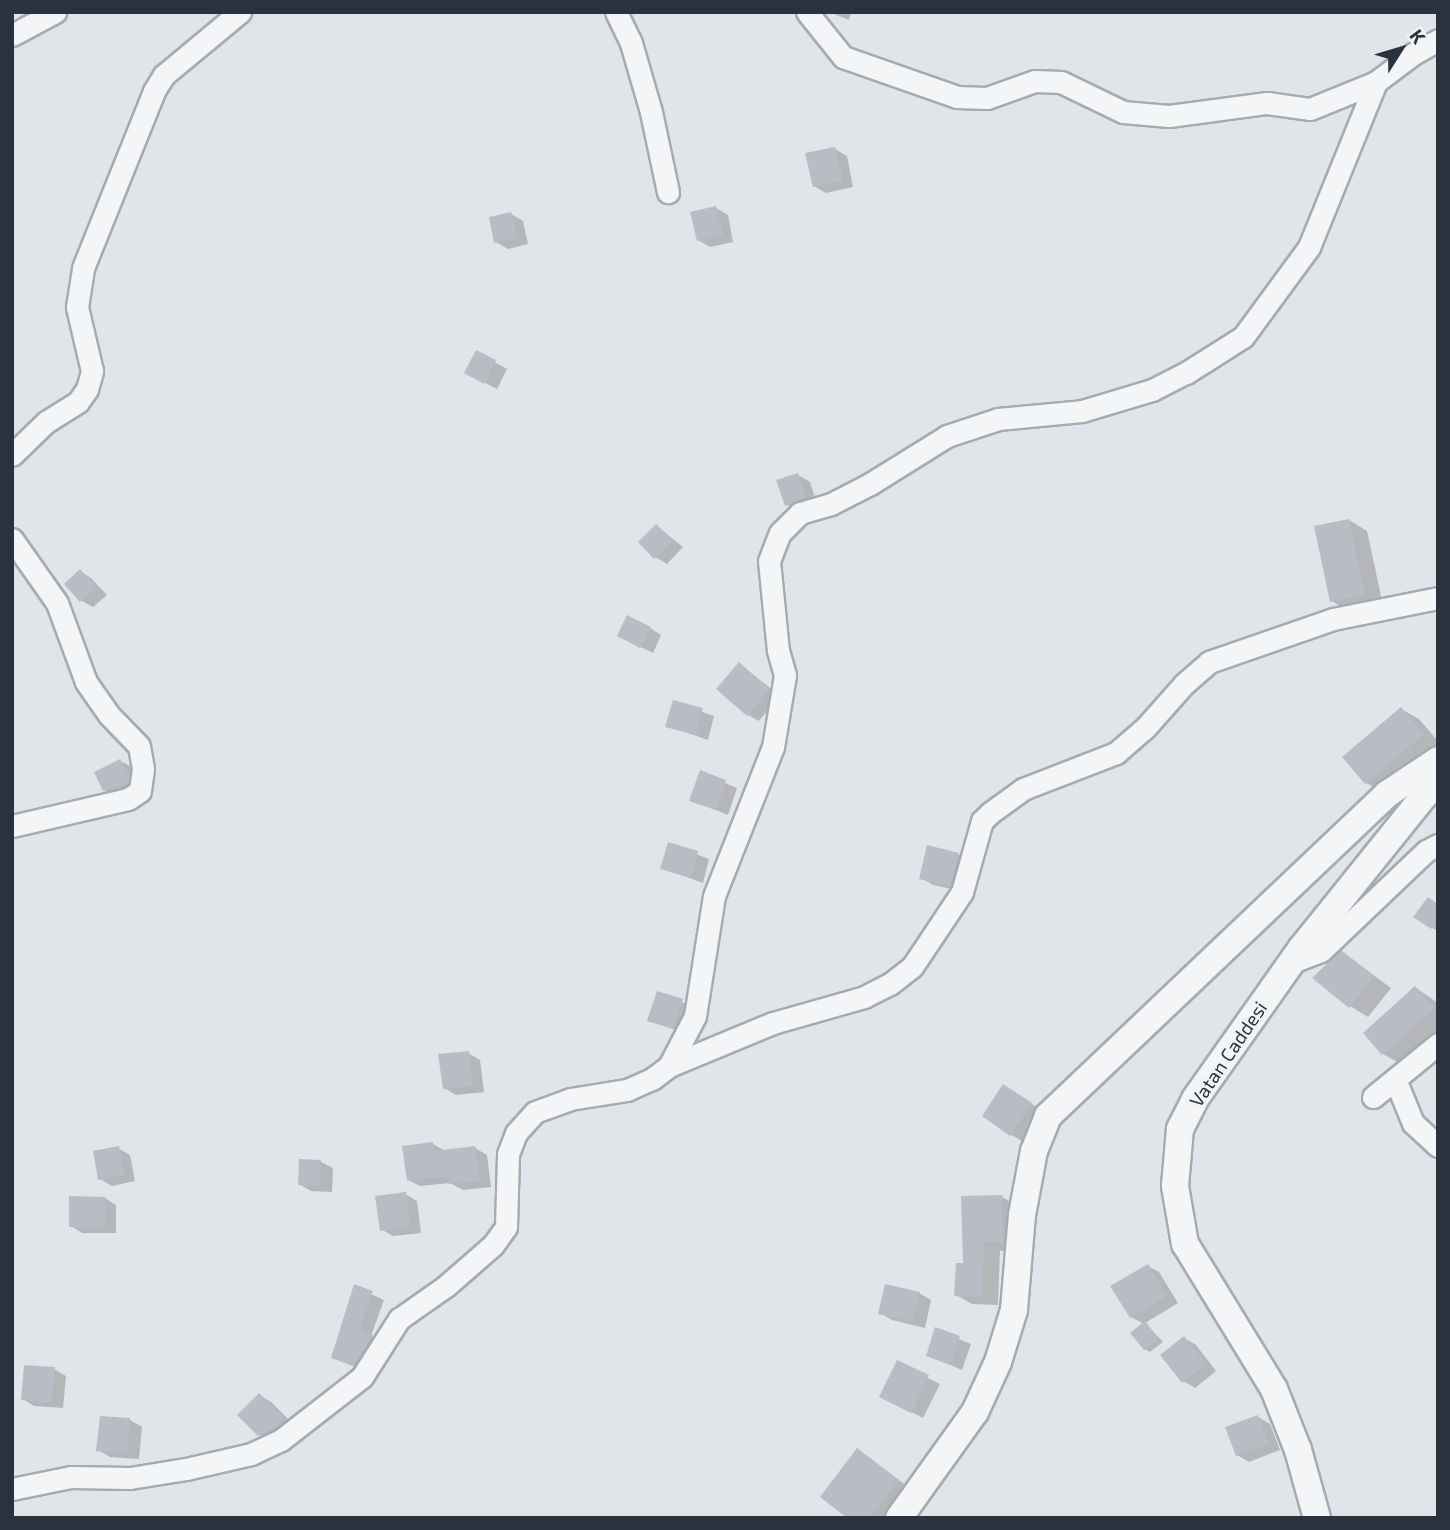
<!DOCTYPE html>
<html>
<head>
<meta charset="utf-8">
<style>
  body { margin:0 }
  #map { position:relative; width:1450px; height:1530px; overflow:hidden; background:#e1e4e9; font-family:"Exo 2",sans-serif }
  div>[style] { position:absolute }
  [style*='--x'] { left:calc(var(--x)*1px); top:calc(var(--y)*1px); width:calc(var(--w)*1px); rotate:calc(var(--a)*1deg) }
  .shadow>* { inset:0; background:#0003 }
  .building>* { inset:0; background:#b8bdc5 }
  .roads { filter:drop-shadow(2px 0 #a6abb3) drop-shadow(-2px 0 #a6abb3) drop-shadow(0 2px #a6abb3) drop-shadow(0 -2px #a6abb3) }
  .minor>* { height:21px; margin:-10.5px; padding:0 10.5px; transform-origin:10.5px; border-radius:10.5px; background:#f3f5f7 }
  .tertiary>* { height:26px; margin:-13px; padding:0 13px; transform-origin:13px; border-radius:13px; background:#f3f5f7 }
  span { translate:-50% -50%; white-space:nowrap; text-align:center; line-height:1.15; -webkit-text-stroke:6px #f0f3f6; paint-order:stroke }
  .street-label { font-size:19px; color:#2a3240 }
  .frame { position:absolute; inset:0; border:14px solid #2a3240; pointer-events:none }
  .north { position:absolute; left:1366px; top:14px; width:70px; height:70px; -webkit-text-stroke:5px #f0f3f6; paint-order:stroke; rotate:53deg; font-size:19px; font-weight:700; line-height:28px; text-align:center; color:#2a3240 }
  .north::after { content:''; display:block; margin:auto; width:24px; height:32px; background:#2a3240; clip-path:polygon(50% 0,100% 100%,50% 72%,0 100%) }
</style>
</head>
<body>
<div id="map">
  <div class="shadow">
    <div style="clip-path:polygon(829px 12px,851px 12px,849px 20px)"></div>
    <div style="clip-path:polygon(835px 149px,847px 156px,853px 187px,826px 193px,814px 186px)"></div>
    <div style="clip-path:polygon(716px 208px,728px 215px,733px 242px,710px 247px,698px 240px)"></div>
    <div style="clip-path:polygon(511px 214px,523px 221px,528px 244px,508px 249px,496px 242px)"></div>
    <div style="clip-path:polygon(476px 352px,507px 369px,497px 389px,478px 379px)"></div>
    <div style="clip-path:polygon(798px 475px,810px 482px,817px 504px,798px 511px,786px 504px)"></div>
    <div style="clip-path:polygon(1349px 520px,1367px 531px,1383px 605px,1350px 612px,1332px 601px)"></div>
    <div style="clip-path:polygon(657px 526px,683px 547px,667px 564px,655px 557px)"></div>
    <div style="clip-path:polygon(80px 571px,91px 578px,107px 595px,93px 607px,82px 601px,66px 584px)"></div>
    <div style="clip-path:polygon(650px 628px,661px 635px,653px 653px,630px 642px)"></div>
    <div style="clip-path:polygon(740px 664px,780px 696px,759px 721px,748px 715px)"></div>
    <div style="clip-path:polygon(674px 702px,714px 716px,708px 740px,667px 726px)"></div>
    <div style="clip-path:polygon(1401px 709px,1419px 719px,1438px 741px,1438px 748px,1384px 793px,1366px 783px)"></div>
    <div style="clip-path:polygon(120px 761px,132px 767px,139px 790px,116px 797px,104px 790px)"></div>
    <div style="clip-path:polygon(701px 773px,737px 788px,728px 815px,691px 800px)"></div>
    <div style="clip-path:polygon(669px 844px,709px 859px,703px 883px,662px 868px)"></div>
    <div style="clip-path:polygon(928px 848px,959px 855px,970px 861px,962px 891px,933px 885px,921px 878px)"></div>
    <div style="clip-path:polygon(1438px 904px,1438px 931px,1432px 928px)"></div>
    <div style="clip-path:polygon(1342px 952px,1391px 988px,1368px 1017px,1350px 1006px)"></div>
    <div style="clip-path:polygon(1416px 988px,1438px 1003px,1438px 1032px,1401px 1064px,1383px 1054px,1365px 1034px)"></div>
    <div style="clip-path:polygon(658px 993px,694px 1007px,685px 1034px,650px 1020px)"></div>
    <div style="clip-path:polygon(468px 1053px,480px 1060px,484px 1092px,456px 1095px,444px 1088px)"></div>
    <div style="clip-path:polygon(1016px 1093px,1042px 1111px,1022px 1141px,1010px 1134px)"></div>
    <div style="clip-path:polygon(433px 1144px,445px 1151px,475px 1148px,487px 1155px,491px 1187px,463px 1190px,450px 1183px,420px 1186px,408px 1180px)"></div>
    <div style="clip-path:polygon(118px 1148px,130px 1155px,135px 1181px,112px 1186px,100px 1179px)"></div>
    <div style="clip-path:polygon(300px 1161px,321px 1162px,333px 1168px,332px 1192px,311px 1191px,299px 1184px)"></div>
    <div style="clip-path:polygon(405px 1194px,417px 1201px,421px 1233px,393px 1236px,381px 1229px)"></div>
    <div style="clip-path:polygon(1001px 1196px,1017px 1206px,1019px 1250px,1000px 1251px,998px 1305px,972px 1304px,956px 1295px,965px 1265px)"></div>
    <div style="clip-path:polygon(105px 1198px,116px 1205px,116px 1233px,82px 1233px,71px 1226px)"></div>
    <div style="clip-path:polygon(1148px 1266px,1159px 1272px,1178px 1303px,1145px 1323px,1163px 1342px,1150px 1352px,1145px 1349px,1144px 1324px,1131px 1317px)"></div>
    <div style="clip-path:polygon(355px 1287px,384px 1300px,371px 1336px,383px 1343px,366px 1372px,333px 1357px)"></div>
    <div style="clip-path:polygon(919px 1293px,931px 1300px,925px 1328px,892px 1320px,880px 1313px)"></div>
    <div style="clip-path:polygon(936px 1330px,971px 1344px,962px 1370px,928px 1355px)"></div>
    <div style="clip-path:polygon(1184px 1338px,1196px 1345px,1216px 1371px,1195px 1388px,1183px 1381px)"></div>
    <div style="clip-path:polygon(898px 1363px,940px 1384px,923px 1418px,893px 1403px)"></div>
    <div style="clip-path:polygon(54px 1369px,66px 1376px,63px 1408px,34px 1406px,23px 1399px)"></div>
    <div style="clip-path:polygon(259px 1395px,271px 1402px,295px 1426px,272px 1442px,260px 1435px)"></div>
    <div style="clip-path:polygon(1258px 1417px,1270px 1424px,1280px 1450px,1249px 1462px,1237px 1455px)"></div>
    <div style="clip-path:polygon(101px 1418px,130px 1420px,142px 1427px,139px 1459px,110px 1457px,98px 1450px)"></div>
    <div style="clip-path:polygon(857px 1451px,916px 1492px,896px 1518px,850px 1518px)"></div>
  </div>
  <div class="building">
    <div style="clip-path:polygon(835px 147px,843px 181px,813px 187px,805px 153px)"></div>
    <div style="clip-path:polygon(716px 206px,723px 236px,697px 241px,690px 212px)"></div>
    <div style="clip-path:polygon(511px 212px,517px 238px,494px 243px,489px 217px)"></div>
    <div style="clip-path:polygon(476px 350px,496px 360px,484px 384px,464px 373px)"></div>
    <div style="clip-path:polygon(798px 473px,806px 497px,785px 506px,776px 480px)"></div>
    <div style="clip-path:polygon(1349px 519px,1365px 595px,1330px 602px,1314px 526px)"></div>
    <div style="clip-path:polygon(656px 524px,673px 540px,654px 559px,638px 542px)"></div>
    <div style="clip-path:polygon(80px 569px,97px 587px,80px 602px,64px 584px)"></div>
    <div style="clip-path:polygon(627px 615px,651px 627px,640px 648px,617px 636px)"></div>
    <div style="clip-path:polygon(739px 662px,769px 689px,747px 716px,716px 689px)"></div>
    <div style="clip-path:polygon(673px 700px,703px 708px,696px 735px,665px 727px)"></div>
    <div style="clip-path:polygon(1401px 707px,1424px 734px,1365px 784px,1342px 757px)"></div>
    <div style="clip-path:polygon(120px 759px,129px 776px,128px 783px,103px 791px,94px 772px)"></div>
    <div style="clip-path:polygon(700px 770px,726px 780px,716px 810px,689px 801px)"></div>
    <div style="clip-path:polygon(668px 842px,698px 851px,691px 878px,660px 869px)"></div>
    <div style="clip-path:polygon(927px 845px,959px 853px,950px 886px,919px 879px)"></div>
    <div style="clip-path:polygon(1428px 897px,1438px 904px,1438px 919px,1431px 929px,1413px 917px)"></div>
    <div style="clip-path:polygon(1341px 950px,1374px 976px,1349px 1008px,1312px 978px)"></div>
    <div style="clip-path:polygon(1415px 986px,1435px 1008px,1382px 1055px,1363px 1033px)"></div>
    <div style="clip-path:polygon(657px 991px,683px 999px,673px 1029px,647px 1021px)"></div>
    <div style="clip-path:polygon(469px 1051px,473px 1086px,443px 1089px,438px 1054px)"></div>
    <div style="clip-path:polygon(1003px 1084px,1032px 1103px,1010px 1136px,982px 1116px)"></div>
    <div style="clip-path:polygon(433px 1142px,434px 1151px,475px 1146px,480px 1181px,449px 1184px,448px 1176px,407px 1181px,402px 1146px)"></div>
    <div style="clip-path:polygon(119px 1146px,124px 1175px,98px 1180px,93px 1151px)"></div>
    <div style="clip-path:polygon(299px 1159px,321px 1160px,320px 1186px,298px 1185px)"></div>
    <div style="clip-path:polygon(406px 1192px,410px 1227px,380px 1231px,375px 1196px)"></div>
    <div style="clip-path:polygon(1002px 1195px,1003px 1242px,984px 1242px,982px 1297px,954px 1296px,956px 1263px,963px 1263px,961px 1196px)"></div>
    <div style="clip-path:polygon(69px 1196px,105px 1197px,105px 1228px,69px 1227px)"></div>
    <div style="clip-path:polygon(1148px 1264px,1167px 1296px,1130px 1318px,1110px 1286px)"></div>
    <div style="clip-path:polygon(354px 1284px,373px 1291px,360px 1330px,373px 1335px,353px 1366px,331px 1358px)"></div>
    <div style="clip-path:polygon(885px 1284px,920px 1292px,913px 1322px,878px 1314px)"></div>
    <div style="clip-path:polygon(1145px 1321px,1159px 1339px,1144px 1350px,1130px 1333px)"></div>
    <div style="clip-path:polygon(935px 1327px,960px 1336px,950px 1365px,926px 1356px)"></div>
    <div style="clip-path:polygon(1184px 1336px,1206px 1364px,1182px 1383px,1160px 1355px)"></div>
    <div style="clip-path:polygon(897px 1360px,929px 1375px,911px 1413px,879px 1397px)"></div>
    <div style="clip-path:polygon(24px 1365px,55px 1367px,52px 1403px,21px 1400px)"></div>
    <div style="clip-path:polygon(259px 1393px,284px 1418px,274px 1429px,258px 1436px,237px 1415px)"></div>
    <div style="clip-path:polygon(1258px 1415px,1269px 1444px,1236px 1456px,1225px 1427px)"></div>
    <div style="clip-path:polygon(100px 1416px,130px 1418px,127px 1454px,96px 1451px)"></div>
    <div style="clip-path:polygon(857px 1448px,899px 1480px,870px 1518px,847px 1518px,820px 1497px)"></div>
  </div>
  <div class="roads">
    <div class="minor">
      <div style="--x:616;--y:12;--w:34;--a:64"></div>
      <div style="--x:631;--y:43;--w:72;--a:73.8"></div>
      <div style="--x:651;--y:112;--w:82;--a:78"></div>
      <div style="--x:807;--y:12;--w:58;--a:51.3"></div>
      <div style="--x:843;--y:57;--w:121;--a:19.3"></div>
      <div style="--x:957;--y:97;--w:30;--a:2"></div>
      <div style="--x:987;--y:98;--w:51;--a:-19.5"></div>
      <div style="--x:1035;--y:81;--w:26;--a:2"></div>
      <div style="--x:1061;--y:82;--w:69;--a:25.8"></div>
      <div style="--x:1123;--y:112;--w:46;--a:5"></div>
      <div style="--x:1169;--y:116;--w:99;--a:-7.6"></div>
      <div style="--x:1267;--y:103;--w:43;--a:7.9"></div>
      <div style="--x:1310;--y:109;--w:71;--a:-22.2"></div>
      <div style="--x:1376;--y:82;--w:46;--a:-37.1"></div>
      <div style="--x:1413;--y:54;--w:29;--a:-29"></div>
      <div style="--x:12;--y:35;--w:49;--a:-28.1"></div>
      <div style="--x:12;--y:455;--w:47;--a:-44.1"></div>
      <div style="--x:46;--y:422;--w:38;--a:-32"></div>
      <div style="--x:78;--y:402;--w:16;--a:-55"></div>
      <div style="--x:87;--y:389;--w:19;--a:-74"></div>
      <div style="--x:92;--y:371;--w:66;--a:-103.2"></div>
      <div style="--x:77;--y:307;--w:39;--a:-81"></div>
      <div style="--x:83;--y:268;--w:191;--a:-68.1"></div>
      <div style="--x:154;--y:91;--w:19;--a:-58"></div>
      <div style="--x:164;--y:75;--w:99;--a:-39.7"></div>
      <div style="--x:12;--y:539;--w:78;--a:54.9"></div>
      <div style="--x:57;--y:603;--w:84;--a:69.8"></div>
      <div style="--x:86;--y:682;--w:40;--a:55.1"></div>
      <div style="--x:109;--y:715;--w:43;--a:45.9"></div>
      <div style="--x:139;--y:746;--w:23;--a:80"></div>
      <div style="--x:143;--y:769;--w:22;--a:98"></div>
      <div style="--x:140;--y:791;--w:14;--a:146"></div>
      <div style="--x:128;--y:799;--w:119;--a:166.9"></div>
      <div style="--x:1292;--y:962;--w:31;--a:-21"></div>
      <div style="--x:1321;--y:951;--w:145;--a:-43.6"></div>
      <div style="--x:1426;--y:851;--w:13;--a:-27"></div>
      <div style="--x:669;--y:1066;--w:113;--a:-22.5"></div>
      <div style="--x:773;--y:1023;--w:95;--a:-15.9"></div>
      <div style="--x:864;--y:997;--w:29;--a:-27"></div>
      <div style="--x:890;--y:984;--w:28;--a:-38"></div>
      <div style="--x:912;--y:967;--w:90;--a:-56.3"></div>
      <div style="--x:962;--y:892;--w:74;--a:-74.3"></div>
      <div style="--x:982;--y:821;--w:11;--a:-45"></div>
      <div style="--x:990;--y:813;--w:41;--a:-36"></div>
      <div style="--x:1023;--y:789;--w:100;--a:-21.2"></div>
      <div style="--x:1116;--y:753;--w:38;--a:-41"></div>
      <div style="--x:1145;--y:728;--w:59;--a:-48.4"></div>
      <div style="--x:1184;--y:684;--w:33;--a:-41"></div>
      <div style="--x:1209;--y:662;--w:131;--a:-19.1"></div>
      <div style="--x:1333;--y:619;--w:107;--a:-11.3"></div>
      <div style="--x:1395;--y:1079;--w:48;--a:67.8"></div>
      <div style="--x:1413;--y:1123;--w:34;--a:43"></div>
      <div style="--x:1373;--y:1097;--w:84;--a:-39.2"></div>
      <div style="--x:12;--y:1489;--w:60;--a:-11.5"></div>
      <div style="--x:71;--y:1477;--w:59;--a:1"></div>
      <div style="--x:130;--y:1478;--w:57;--a:-9.1"></div>
      <div style="--x:186;--y:1469;--w:67;--a:-13"></div>
      <div style="--x:251;--y:1454;--w:33;--a:-25"></div>
      <div style="--x:281;--y:1440;--w:103;--a:-37.9"></div>
      <div style="--x:362;--y:1377;--w:69;--a:-57.5"></div>
      <div style="--x:399;--y:1319;--w:57;--a:-35.1"></div>
      <div style="--x:446;--y:1286;--w:62;--a:-41.1"></div>
      <div style="--x:493;--y:1245;--w:22;--a:-54"></div>
      <div style="--x:506;--y:1227;--w:73;--a:-88.4"></div>
      <div style="--x:508;--y:1154;--w:22;--a:-69"></div>
      <div style="--x:516;--y:1133;--w:28;--a:-48"></div>
      <div style="--x:535;--y:1112;--w:37;--a:-20"></div>
      <div style="--x:570;--y:1099;--w:58;--a:-9"></div>
      <div style="--x:627;--y:1090;--w:27;--a:-24"></div>
      <div style="--x:652;--y:1079;--w:21;--a:-37"></div>
      <div style="--x:669;--y:1066;--w:56;--a:-62.5"></div>
      <div style="--x:695;--y:1016;--w:121;--a:-81"></div>
      <div style="--x:714;--y:896;--w:160;--a:-68.4"></div>
      <div style="--x:773;--y:747;--w:73;--a:-80.5"></div>
      <div style="--x:785;--y:675;--w:25;--a:-106"></div>
      <div style="--x:778;--y:651;--w:90;--a:-95.7"></div>
      <div style="--x:769;--y:561;--w:30;--a:-69"></div>
      <div style="--x:780;--y:533;--w:28;--a:-45"></div>
      <div style="--x:800;--y:513;--w:32;--a:-16"></div>
      <div style="--x:831;--y:504;--w:44;--a:-27.1"></div>
      <div style="--x:870;--y:484;--w:91;--a:-31.9"></div>
      <div style="--x:947;--y:436;--w:54;--a:-18.4"></div>
      <div style="--x:998;--y:419;--w:84;--a:-5.4"></div>
      <div style="--x:1082;--y:411;--w:73;--a:-16.7"></div>
      <div style="--x:1152;--y:390;--w:38;--a:-27"></div>
      <div style="--x:1186;--y:373;--w:67;--a:-32.3"></div>
      <div style="--x:1243;--y:337;--w:112;--a:-53.7"></div>
      <div style="--x:1309;--y:247;--w:178;--a:-67.9"></div>
    </div>
    <div class="tertiary">
      <div style="--x:899;--y:1518;--w:130;--a:-54.4"></div>
      <div style="--x:975;--y:1412;--w:55;--a:-65.3"></div>
      <div style="--x:998;--y:1362;--w:54;--a:-72.9"></div>
      <div style="--x:1014;--y:1310;--w:95;--a:-85.2"></div>
      <div style="--x:1022;--y:1215;--w:65;--a:-79.4"></div>
      <div style="--x:1034;--y:1151;--w:38;--a:-68"></div>
      <div style="--x:1048;--y:1116;--w:468;--a:-43.5"></div>
      <div style="--x:1387;--y:794;--w:61;--a:-33.7"></div>
      <div style="--x:1317;--y:1518;--w:71;--a:-105.6"></div>
      <div style="--x:1298;--y:1450;--w:66;--a:-111.5"></div>
      <div style="--x:1274;--y:1389;--w:170;--a:-121.5"></div>
      <div style="--x:1185;--y:1244;--w:59;--a:-99.8"></div>
      <div style="--x:1175;--y:1186;--w:57;--a:-85"></div>
      <div style="--x:1180;--y:1129;--w:34;--a:-63"></div>
      <div style="--x:1195;--y:1099;--w:184;--a:-54.8"></div>
      <div style="--x:1301;--y:949;--w:198;--a:-51.2"></div>
      <div style="--x:1425;--y:795;--w:17;--a:-40"></div>
    </div>
  </div>
  <div class="street-label">
    <span style="left:1228px;top:1054px;rotate:-56deg">Vatan Caddesi</span>
  </div>
  <div class="frame"></div>
  <div class="north">K</div>
</div>
</body>
</html>
